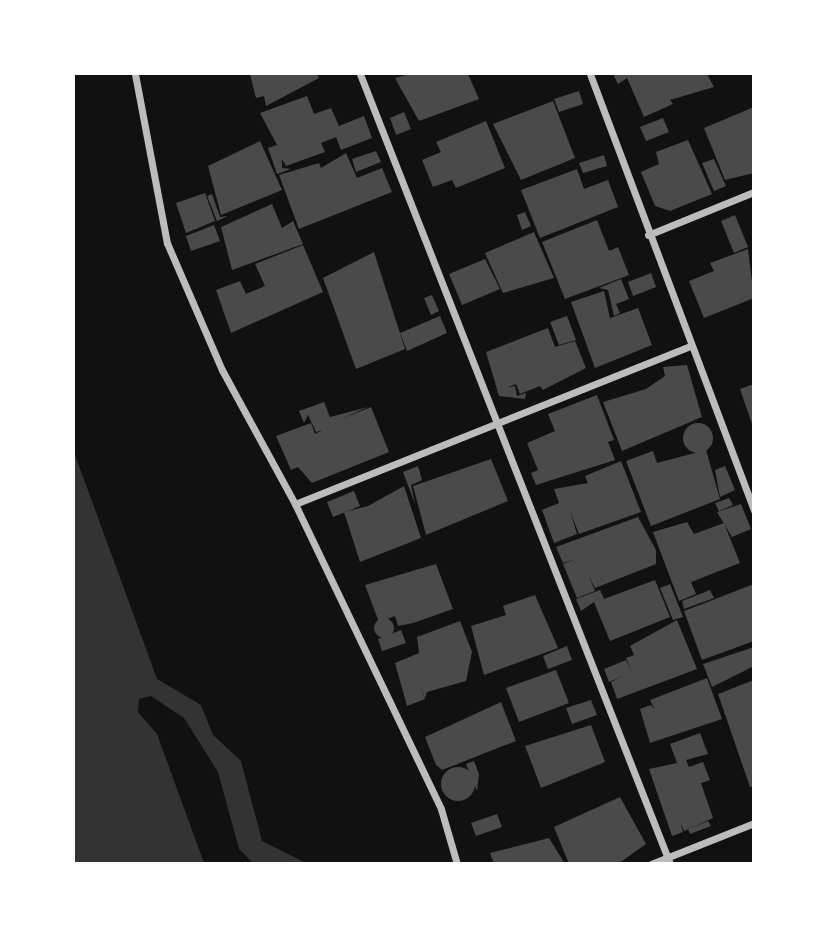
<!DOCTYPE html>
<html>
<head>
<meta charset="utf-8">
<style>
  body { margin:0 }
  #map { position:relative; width:827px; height:937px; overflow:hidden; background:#111; font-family:"Asap Condensed",sans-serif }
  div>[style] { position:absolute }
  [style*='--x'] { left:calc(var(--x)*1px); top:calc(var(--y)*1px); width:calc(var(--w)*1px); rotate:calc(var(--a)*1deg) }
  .water>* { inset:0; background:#333 }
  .building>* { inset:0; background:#4a4a4a }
  .round { border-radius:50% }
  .minor>* { height:7px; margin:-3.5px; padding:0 3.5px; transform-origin:3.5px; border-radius:3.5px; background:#bcbcbc }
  span { translate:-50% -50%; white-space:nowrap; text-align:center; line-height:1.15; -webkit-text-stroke:5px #fff; paint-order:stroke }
  .frame { position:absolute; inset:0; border:75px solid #fff; pointer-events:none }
</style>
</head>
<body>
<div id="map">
  <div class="water">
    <div style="clip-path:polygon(74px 452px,157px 679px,201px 705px,213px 735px,241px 761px,262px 841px,306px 863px,253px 863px,239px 849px,218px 772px,184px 718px,151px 696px,139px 699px,138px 712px,157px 734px,204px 863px,74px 863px)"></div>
  </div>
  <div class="building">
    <div style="clip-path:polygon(250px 74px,317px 74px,319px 78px,266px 106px,264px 96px,256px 98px)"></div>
    <div style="clip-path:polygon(410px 74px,468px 74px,479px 99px,419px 121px,395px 78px)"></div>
    <div style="clip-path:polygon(613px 74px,707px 74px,714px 87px,670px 100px,673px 104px,644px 117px,627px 78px,618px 84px)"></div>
    <div style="clip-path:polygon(579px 91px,583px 104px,559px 112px,554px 99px)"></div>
    <div style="clip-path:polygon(307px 96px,314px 114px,331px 108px,339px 126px,364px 116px,372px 138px,341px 150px,336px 137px,321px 143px,325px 152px,286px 166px,282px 159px,282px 168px,291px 169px,277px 174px,268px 148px,277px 145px,260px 113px)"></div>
    <div style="clip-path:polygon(553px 101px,575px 158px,521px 180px,493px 124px)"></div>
    <div style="clip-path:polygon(754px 107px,754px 173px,725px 180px,704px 128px)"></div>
    <div style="clip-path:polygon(404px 112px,411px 129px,396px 135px,390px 118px)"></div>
    <div style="clip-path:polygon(663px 118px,669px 132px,646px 141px,640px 127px)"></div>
    <div style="clip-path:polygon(486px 121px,505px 168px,456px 188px,452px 180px,433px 187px,422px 160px,441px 152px,436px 142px)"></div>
    <div style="clip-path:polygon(688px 140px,712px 194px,670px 211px,655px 206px,641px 172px,659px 164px,656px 152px)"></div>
    <div style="clip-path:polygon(260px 141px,282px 190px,221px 215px,208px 166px)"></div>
    <div style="clip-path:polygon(376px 151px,381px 162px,356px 172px,352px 159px)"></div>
    <div style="clip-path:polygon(346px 153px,357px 178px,382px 168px,392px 192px,299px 229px,279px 175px,319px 163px,321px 168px)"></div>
    <div style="clip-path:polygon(604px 155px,607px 166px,583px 173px,579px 163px)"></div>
    <div style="clip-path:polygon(714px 159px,726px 186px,714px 191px,702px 163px)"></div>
    <div style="clip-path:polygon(577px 169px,584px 189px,608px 180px,618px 207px,540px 238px,521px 190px)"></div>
    <div style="clip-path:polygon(205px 193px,215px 221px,186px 233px,176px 203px)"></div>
    <div style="clip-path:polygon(212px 194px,220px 217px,228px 216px,217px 221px,207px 196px)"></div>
    <div style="clip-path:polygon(272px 204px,282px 228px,293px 221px,303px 244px,232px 270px,221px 227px)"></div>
    <div style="clip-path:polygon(525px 212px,531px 226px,522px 230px,517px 215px)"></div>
    <div style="clip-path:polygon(735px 215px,748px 247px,734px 253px,721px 221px)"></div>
    <div style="clip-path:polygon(597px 220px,609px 251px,618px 247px,629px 275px,565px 299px,542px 242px)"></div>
    <div style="clip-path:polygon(214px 225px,220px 241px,191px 251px,186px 236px)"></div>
    <div style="clip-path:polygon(534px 232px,554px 278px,503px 293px,485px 253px)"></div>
    <div style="clip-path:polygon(303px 245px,323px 292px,231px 333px,216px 290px,240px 281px,246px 294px,265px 286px,255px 264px)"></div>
    <div style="clip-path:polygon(748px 249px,754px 298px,704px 318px,689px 281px,714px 271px,710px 263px)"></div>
    <div style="clip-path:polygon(374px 252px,405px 349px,356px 369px,323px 278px)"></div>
    <div style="clip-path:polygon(485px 259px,500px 289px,462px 305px,449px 274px)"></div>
    <div style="clip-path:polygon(651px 273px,656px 287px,633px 296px,628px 282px)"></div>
    <div style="clip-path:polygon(621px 279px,629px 299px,616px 304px,620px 313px,614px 316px,608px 290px,599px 288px)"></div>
    <div style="clip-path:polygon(604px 291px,610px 318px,638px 308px,652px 345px,595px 368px,571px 302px)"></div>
    <div style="clip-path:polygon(432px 295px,439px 311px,431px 315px,424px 298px)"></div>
    <div style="clip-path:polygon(440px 316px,447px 333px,407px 351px,400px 333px)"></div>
    <div style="clip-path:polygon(567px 316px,576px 340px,559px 345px,550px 322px)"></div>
    <div style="clip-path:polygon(548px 328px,555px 347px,575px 341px,586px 368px,543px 390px,540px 386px,520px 394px,516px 384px,506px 388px,515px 386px,517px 396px,526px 393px,525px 399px,499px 396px,486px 352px)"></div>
    <div style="clip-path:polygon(687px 365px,702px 417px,622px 451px,603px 402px,646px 389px,665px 376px,663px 367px)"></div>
    <div style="clip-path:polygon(754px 384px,754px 430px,740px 389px)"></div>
    <div style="clip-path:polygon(597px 395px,614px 440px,608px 442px,615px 460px,536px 485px,531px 473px,538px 470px,527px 443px,555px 431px,548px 414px)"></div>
    <div style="clip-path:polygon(324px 402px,330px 417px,368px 407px,339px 420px,371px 407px,389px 452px,312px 483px,298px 467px,291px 470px,276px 436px,311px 423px,315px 434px,323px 430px,316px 432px,308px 415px,304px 423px,299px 411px)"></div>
    <div class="round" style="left:683px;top:423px;width:30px;height:30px"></div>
    <div style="clip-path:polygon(706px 450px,720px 499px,651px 526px,626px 461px,653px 451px,657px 463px)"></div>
    <div style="clip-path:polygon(491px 459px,508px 501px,426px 535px,413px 486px)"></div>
    <div style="clip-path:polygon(621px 461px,641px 512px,579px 534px,570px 511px,577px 534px,554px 543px,542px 510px,559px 503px,554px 489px,588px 483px,585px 476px)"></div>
    <div style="clip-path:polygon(418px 466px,422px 480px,411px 485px,415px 504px,403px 472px)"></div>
    <div style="clip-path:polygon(725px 466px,735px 490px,720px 497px,715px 470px)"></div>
    <div style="clip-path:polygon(404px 486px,421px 538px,360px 562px,344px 512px,368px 506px)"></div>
    <div style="clip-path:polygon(354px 491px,360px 506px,333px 517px,327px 502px)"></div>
    <div style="clip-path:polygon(729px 498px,733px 505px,719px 511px,715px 503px)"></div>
    <div style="clip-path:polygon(741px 504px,751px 529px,732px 537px,717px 512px)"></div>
    <div style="clip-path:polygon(638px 517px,656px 550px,656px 564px,595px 588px,589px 576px,595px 591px,577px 598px,563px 564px,576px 559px,563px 563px,556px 547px)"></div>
    <div style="clip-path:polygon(687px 522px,694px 534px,724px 523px,740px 563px,691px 582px,696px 594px,679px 601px,653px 532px)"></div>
    <div style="clip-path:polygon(436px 564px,453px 609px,413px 623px,398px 626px,395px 616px,379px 622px,365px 585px)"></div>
    <div style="clip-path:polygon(655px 580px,670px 617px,610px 641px,594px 602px,581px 611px,576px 599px,600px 590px,604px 599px)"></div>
    <div style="clip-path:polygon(670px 584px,683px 617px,673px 620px,660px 588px)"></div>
    <div style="clip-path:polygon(754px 584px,754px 641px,702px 660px,684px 611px)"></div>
    <div style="clip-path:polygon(710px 590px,714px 598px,684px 609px,682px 601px)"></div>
    <div style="clip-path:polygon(535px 595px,558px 648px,484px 675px,471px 626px,506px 615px,503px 606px)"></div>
    <div class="round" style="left:374px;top:618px;width:20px;height:20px"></div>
    <div style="clip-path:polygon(677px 620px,697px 669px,617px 699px,611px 682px,623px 676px,609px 682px,604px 669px,626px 660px,632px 673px,626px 658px,634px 655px,630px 646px)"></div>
    <div style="clip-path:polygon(460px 621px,472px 652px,466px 681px,427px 692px,425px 698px,419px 684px,425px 699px,407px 706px,395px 663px,419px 653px,417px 637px)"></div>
    <div style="clip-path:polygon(401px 630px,406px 643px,382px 651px,378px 639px)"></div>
    <div style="clip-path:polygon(567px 646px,572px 660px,548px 669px,543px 656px)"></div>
    <div style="clip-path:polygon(754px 647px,754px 666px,712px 687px,703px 664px)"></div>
    <div style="clip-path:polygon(556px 670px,569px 703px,519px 722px,506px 688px)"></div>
    <div style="clip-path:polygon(707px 678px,722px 719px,650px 743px,640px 709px,651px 705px,655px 710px,650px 700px)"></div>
    <div style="clip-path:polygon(754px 680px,754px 786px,750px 787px,718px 694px)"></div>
    <div style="clip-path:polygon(591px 700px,597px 715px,572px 724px,566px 708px)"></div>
    <div style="clip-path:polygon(501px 702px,516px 741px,442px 770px,436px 765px,425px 737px)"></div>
    <div style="clip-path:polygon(591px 725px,605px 762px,541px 788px,525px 746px)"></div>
    <div style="clip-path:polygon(700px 733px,708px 754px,686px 760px,689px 767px,703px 762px,710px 780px,701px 783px,713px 818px,684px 831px,680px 822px,683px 832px,672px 836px,649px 769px,677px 763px,670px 744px)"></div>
    <div style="clip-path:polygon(474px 761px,479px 774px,477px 791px,466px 764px)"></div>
    <div class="round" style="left:441px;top:767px;width:34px;height:34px"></div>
    <div style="clip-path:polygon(620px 797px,646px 844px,618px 864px,569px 864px,554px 827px)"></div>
    <div style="clip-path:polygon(497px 814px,502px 827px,476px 836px,471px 823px)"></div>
    <div style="clip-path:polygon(708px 821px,711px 826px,690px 834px,688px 829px)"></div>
    <div style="clip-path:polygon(549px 838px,565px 864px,494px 864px,490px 853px)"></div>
  </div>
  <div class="minor">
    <div style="--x:135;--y:74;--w:172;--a:79.3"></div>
    <div style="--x:167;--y:243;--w:138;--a:66.6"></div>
    <div style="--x:222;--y:370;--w:153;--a:61.4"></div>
    <div style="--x:295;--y:504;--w:338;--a:64.4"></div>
    <div style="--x:441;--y:809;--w:57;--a:73.8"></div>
    <div style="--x:360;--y:74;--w:849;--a:68.57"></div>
    <div style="--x:590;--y:74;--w:466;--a:69.4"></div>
    <div style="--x:648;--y:235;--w:114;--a:-22.1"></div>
    <div style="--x:295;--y:504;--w:423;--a:-21.8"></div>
    <div style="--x:651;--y:864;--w:111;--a:-21.7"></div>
  </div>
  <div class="frame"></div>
</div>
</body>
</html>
